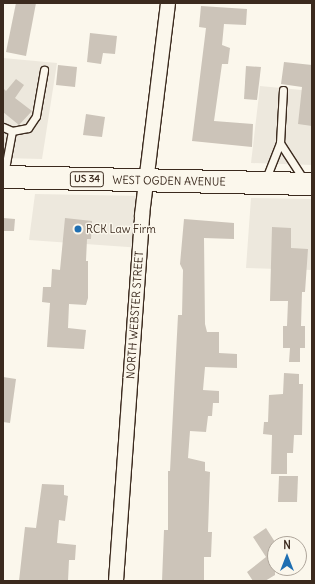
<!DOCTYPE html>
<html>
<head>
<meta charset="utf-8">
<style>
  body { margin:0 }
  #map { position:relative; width:315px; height:584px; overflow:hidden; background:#fbf7ec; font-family:Delius,sans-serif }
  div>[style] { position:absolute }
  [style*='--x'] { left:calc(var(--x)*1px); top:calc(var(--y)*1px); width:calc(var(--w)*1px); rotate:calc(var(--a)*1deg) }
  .built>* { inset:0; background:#ede8dd }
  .building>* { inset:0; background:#ccc4b9 }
  .roads { filter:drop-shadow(1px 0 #3b2a1e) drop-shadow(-1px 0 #3b2a1e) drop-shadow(0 1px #3b2a1e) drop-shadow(0 -1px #3b2a1e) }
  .lane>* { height:7px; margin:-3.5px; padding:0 3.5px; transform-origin:3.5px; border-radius:3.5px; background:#fbf7ec }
  .street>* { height:14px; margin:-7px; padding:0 7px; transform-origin:7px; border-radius:7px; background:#fbf7ec }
  .primary>* { height:22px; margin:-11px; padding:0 11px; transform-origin:11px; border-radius:11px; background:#fbf7ec }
  .dots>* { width:11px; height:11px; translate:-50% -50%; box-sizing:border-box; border:2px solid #fbf7ec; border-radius:50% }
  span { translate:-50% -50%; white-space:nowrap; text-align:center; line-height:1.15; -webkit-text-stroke:3px #fbf7ec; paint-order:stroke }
  .shield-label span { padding:1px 3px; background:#fbf7ec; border:1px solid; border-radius:3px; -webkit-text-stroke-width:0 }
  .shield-label { font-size:10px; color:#3b2a1e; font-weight:700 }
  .street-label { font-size:11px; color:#3b2a1e }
  .poi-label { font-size:11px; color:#3b2a1e }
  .left { translate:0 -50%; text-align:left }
  .frame { position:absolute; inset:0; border:4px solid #3b2a1e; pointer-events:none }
  .north { position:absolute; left:267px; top:536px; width:40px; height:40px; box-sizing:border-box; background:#fbf7ec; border:1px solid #aea59a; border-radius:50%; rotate:0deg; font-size:11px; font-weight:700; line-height:16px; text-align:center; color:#3b2a1e }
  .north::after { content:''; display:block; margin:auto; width:14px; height:18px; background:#1f6fb2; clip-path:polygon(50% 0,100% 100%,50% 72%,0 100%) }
</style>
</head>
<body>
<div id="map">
  <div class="built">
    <div style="clip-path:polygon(3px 58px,57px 63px,42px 159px,3px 158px)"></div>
    <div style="clip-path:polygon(260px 86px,312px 91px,312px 165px,251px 163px)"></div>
    <div style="clip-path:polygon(35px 194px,145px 196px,142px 248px,29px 240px)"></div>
    <div style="clip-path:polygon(251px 198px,312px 199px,312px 270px,246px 268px)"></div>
  </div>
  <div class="building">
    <div style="clip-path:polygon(16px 3px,36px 3px,26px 56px,6px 52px)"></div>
    <div style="clip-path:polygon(201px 6px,247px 9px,246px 25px,224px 24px,222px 45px,230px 48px,228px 64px,222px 64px,214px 121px,253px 124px,252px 147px,192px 141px,206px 28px,199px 27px)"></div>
    <div style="clip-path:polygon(90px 33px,117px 36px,115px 54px,103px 53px,101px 64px,87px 62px)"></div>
    <div style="clip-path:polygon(284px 62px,312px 65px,312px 126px,298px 124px,302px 87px,281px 84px)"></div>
    <div style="clip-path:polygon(58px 65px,77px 67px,75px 87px,56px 85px)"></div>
    <div style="clip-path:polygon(246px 66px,261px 67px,257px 100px,244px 99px)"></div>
    <div style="clip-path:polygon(16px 79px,24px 85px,15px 98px,32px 111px,19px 125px,3px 112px,3px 88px,6px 91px)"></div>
    <div style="clip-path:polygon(86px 114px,105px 117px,102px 137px,83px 135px)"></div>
    <div style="clip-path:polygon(3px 218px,15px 219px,14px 231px,3px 231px)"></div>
    <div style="clip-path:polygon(65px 218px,92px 221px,91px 239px,87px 239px,86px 261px,88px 261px,88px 298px,86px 305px,69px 304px,68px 328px,86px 330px,84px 349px,47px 347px,50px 303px,42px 302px,43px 287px,51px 287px,52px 269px,60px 270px)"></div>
    <div style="clip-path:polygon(184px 219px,234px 223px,234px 239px,204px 238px,205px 324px,207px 332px,219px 332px,219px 353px,237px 354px,237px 368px,205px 367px,203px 390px,219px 391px,219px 403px,213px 403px,212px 416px,208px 416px,206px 432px,190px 431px,188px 458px,205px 462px,205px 471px,210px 472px,208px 532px,212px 532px,211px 557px,204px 557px,204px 581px,162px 581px,164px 530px,168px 530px,168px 471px,170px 471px,178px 315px,182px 315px,183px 270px,180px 264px)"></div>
    <div style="clip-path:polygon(272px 227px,291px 228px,291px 248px,308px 249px,305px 292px,302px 292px,301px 326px,305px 326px,305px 348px,300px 348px,300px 362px,289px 362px,290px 348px,283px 348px,283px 326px,287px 326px,288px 301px,270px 301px)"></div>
    <div style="clip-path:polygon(284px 373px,299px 374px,299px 384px,303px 384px,302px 435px,294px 435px,293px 453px,287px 453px,287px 474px,271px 474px,272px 435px,263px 434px,264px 422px,268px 422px,269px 395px,283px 394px)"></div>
    <div style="clip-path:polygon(3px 377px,16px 379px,10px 423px,3px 422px)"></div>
    <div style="clip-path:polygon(279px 476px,298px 476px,297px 502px,278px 502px)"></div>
    <div style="clip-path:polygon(42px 484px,64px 485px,64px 495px,68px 496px,65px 521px,59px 520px,57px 543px,76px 545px,75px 560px,69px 560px,68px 581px,19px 581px,25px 527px,36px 528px)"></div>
    <div style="clip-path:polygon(266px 528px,275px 542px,275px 575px,265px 581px,253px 581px,247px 572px,266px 557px,253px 537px)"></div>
  </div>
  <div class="roads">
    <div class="lane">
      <div style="--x:3;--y:127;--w:10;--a:24"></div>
      <div style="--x:12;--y:131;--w:44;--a:100.5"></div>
      <div style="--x:12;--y:131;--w:16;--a:-11"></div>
      <div style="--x:28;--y:128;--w:14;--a:-56"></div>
      <div style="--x:36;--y:116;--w:47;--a:-80.1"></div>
      <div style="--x:280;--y:143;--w:44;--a:57"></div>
      <div style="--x:265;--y:181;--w:41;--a:-68.5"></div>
      <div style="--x:280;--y:143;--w:53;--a:-86.8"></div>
    </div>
    <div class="street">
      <div style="--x:116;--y:581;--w:367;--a:-85.9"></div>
      <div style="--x:142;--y:215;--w:214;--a:-83"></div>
    </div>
    <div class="primary">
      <div style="--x:3;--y:177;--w:309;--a:1.3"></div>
    </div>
  </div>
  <div class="dots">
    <div style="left:78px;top:229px;background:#1f6fb2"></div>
  </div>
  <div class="shield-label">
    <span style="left:87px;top:179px">US 34</span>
  </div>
  <div class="street-label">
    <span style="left:169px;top:181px;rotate:1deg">WEST OGDEN AVENUE</span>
    <span style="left:135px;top:315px;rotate:-86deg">NORTH WEBSTER STREET</span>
  </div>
  <div class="poi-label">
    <span class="left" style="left:86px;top:229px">RCK Law Firm</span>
  </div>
  <div class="frame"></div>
  <div class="north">N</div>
</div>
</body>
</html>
